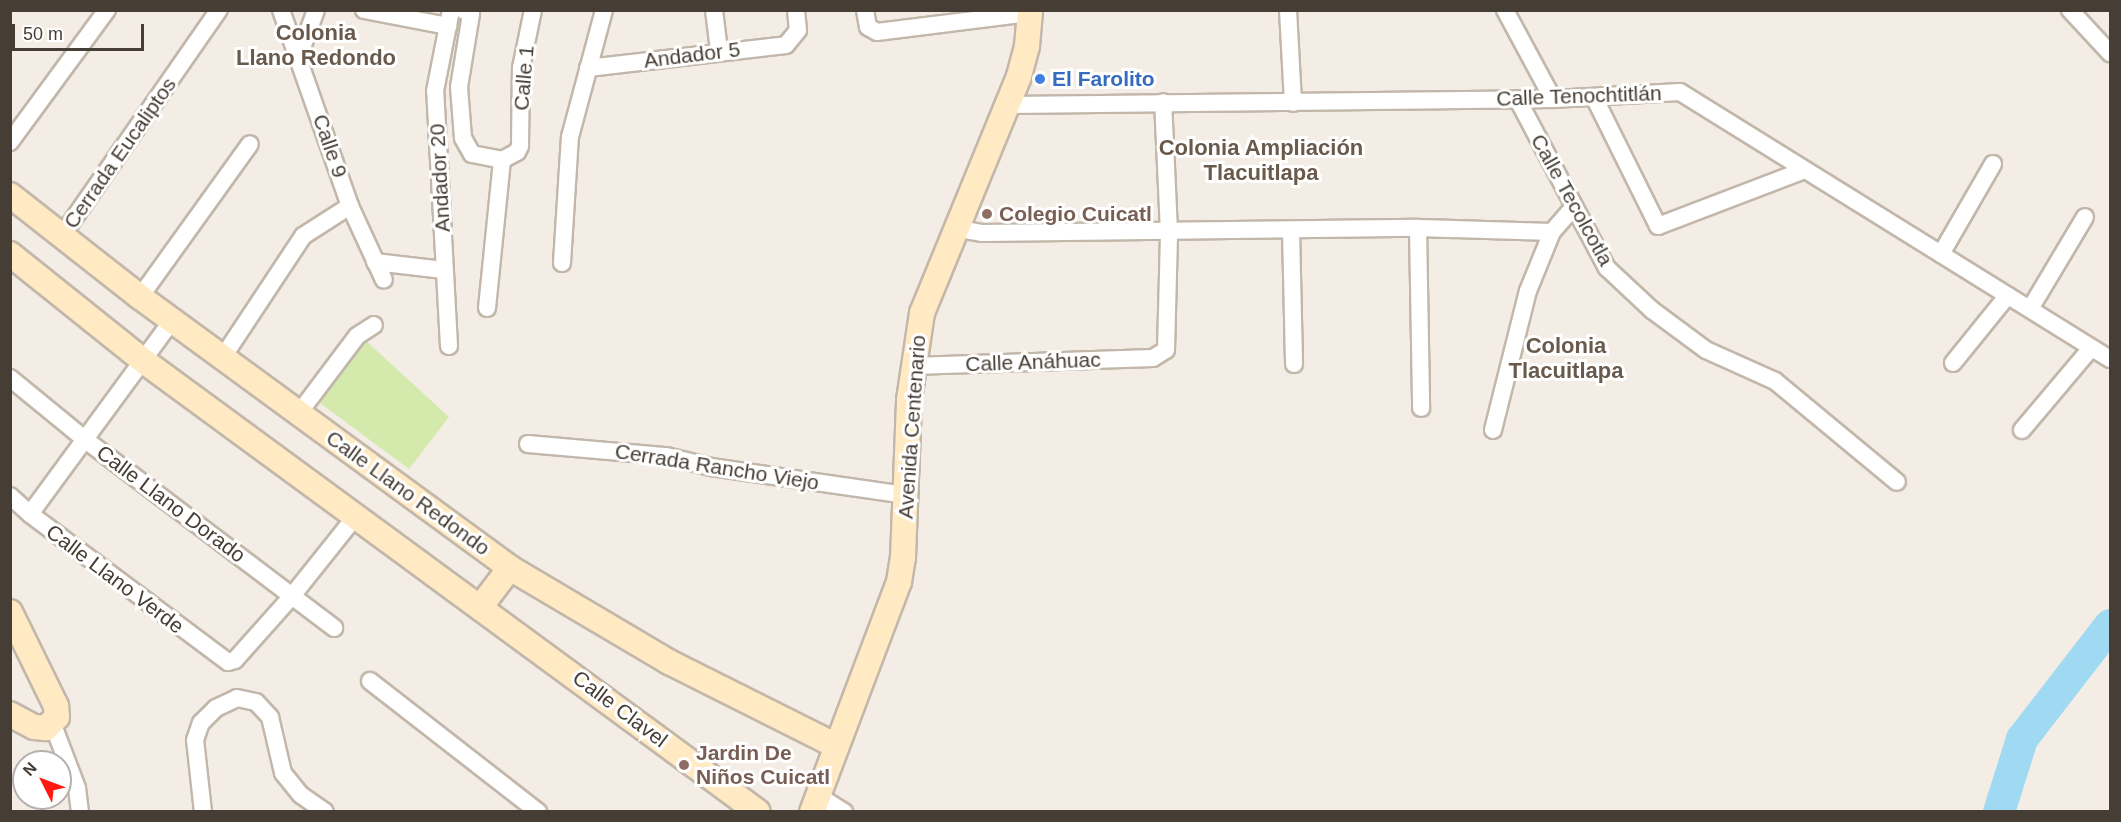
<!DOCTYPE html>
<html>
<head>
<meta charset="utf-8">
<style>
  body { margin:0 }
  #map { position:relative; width:2121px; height:822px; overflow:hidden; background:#f3ede5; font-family:Arial,sans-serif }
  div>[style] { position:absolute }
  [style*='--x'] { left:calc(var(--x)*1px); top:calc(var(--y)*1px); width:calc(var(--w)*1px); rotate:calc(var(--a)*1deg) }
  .green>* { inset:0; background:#d4e9ac }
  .river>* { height:32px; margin:-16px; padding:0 16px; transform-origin:16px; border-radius:16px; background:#9fdaf2 }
  .roads { filter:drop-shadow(2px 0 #c2b7aa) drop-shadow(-2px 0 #c2b7aa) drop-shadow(0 2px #c2b7aa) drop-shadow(0 -2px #c2b7aa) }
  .street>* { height:16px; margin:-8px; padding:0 8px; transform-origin:8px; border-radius:8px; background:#fff }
  .secondary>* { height:24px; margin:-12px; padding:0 12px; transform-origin:12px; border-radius:12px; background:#ffeac3 }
  .dots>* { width:16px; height:16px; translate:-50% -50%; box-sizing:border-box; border:3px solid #fff; border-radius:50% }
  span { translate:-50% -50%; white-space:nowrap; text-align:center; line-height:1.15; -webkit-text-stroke:6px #fff; paint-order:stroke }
  .street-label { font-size:21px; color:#463d34 }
  .shop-label { font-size:21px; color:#366cbe; font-weight:700 }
  .left { translate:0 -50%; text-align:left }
  .education-label { font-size:21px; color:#785e54; font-weight:700 }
  .neighbourhood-label { font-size:22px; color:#695a4b; font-weight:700 }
  .frame { position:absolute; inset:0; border:12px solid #463d34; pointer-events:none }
  .north { position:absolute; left:12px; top:750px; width:60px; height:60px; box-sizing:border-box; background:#fff; border:2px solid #b5b1ae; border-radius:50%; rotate:312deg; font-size:16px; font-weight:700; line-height:24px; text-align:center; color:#463d34 }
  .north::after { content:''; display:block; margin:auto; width:21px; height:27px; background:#ff1910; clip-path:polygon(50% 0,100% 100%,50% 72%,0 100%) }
  .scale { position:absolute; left:12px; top:24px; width:132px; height:27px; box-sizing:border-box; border:3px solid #463d34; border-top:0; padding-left:8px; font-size:18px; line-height:21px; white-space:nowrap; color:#463d34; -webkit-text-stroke:4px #fff; paint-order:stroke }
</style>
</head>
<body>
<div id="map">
  <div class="green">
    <div style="clip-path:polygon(365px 340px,449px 417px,409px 469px,320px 403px)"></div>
  </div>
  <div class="river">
    <div style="--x:1999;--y:812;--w:77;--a:-72.5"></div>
    <div style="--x:2022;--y:739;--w:144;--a:-52.3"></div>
  </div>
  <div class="roads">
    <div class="street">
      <div style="--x:281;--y:10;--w:208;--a:70.6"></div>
      <div style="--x:350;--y:206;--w:81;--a:65.3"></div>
      <div style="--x:364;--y:10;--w:86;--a:10.8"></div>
      <div style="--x:463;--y:10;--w:9;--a:27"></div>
      <div style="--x:471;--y:14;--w:74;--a:99.3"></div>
      <div style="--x:459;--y:87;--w:51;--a:85.5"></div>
      <div style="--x:463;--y:138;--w:18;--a:61"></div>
      <div style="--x:472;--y:154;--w:31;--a:11"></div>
      <div style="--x:502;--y:160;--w:17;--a:-28"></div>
      <div style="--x:517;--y:152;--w:7;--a:-63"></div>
      <div style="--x:520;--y:146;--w:78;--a:-89.3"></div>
      <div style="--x:521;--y:68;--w:59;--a:-78.3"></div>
      <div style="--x:714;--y:10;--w:41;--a:83"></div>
      <div style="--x:865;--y:10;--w:17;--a:80"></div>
      <div style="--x:868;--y:27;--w:10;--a:29"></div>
      <div style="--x:877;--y:32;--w:153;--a:-7.1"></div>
      <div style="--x:1288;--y:10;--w:93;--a:86.9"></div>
      <div style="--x:1505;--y:10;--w:101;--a:61.7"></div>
      <div style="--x:2070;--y:10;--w:59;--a:47.1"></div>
      <div style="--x:299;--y:56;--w:49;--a:-69.7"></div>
      <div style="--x:588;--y:68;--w:199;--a:-6.6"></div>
      <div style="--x:786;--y:45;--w:19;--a:-51"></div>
      <div style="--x:798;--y:30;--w:20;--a:-96"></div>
      <div style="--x:1594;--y:97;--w:144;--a:63.6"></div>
      <div style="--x:1658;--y:226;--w:157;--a:-20.9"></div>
      <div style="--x:1518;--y:100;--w:190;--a:62.1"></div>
      <div style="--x:1607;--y:268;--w:62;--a:43"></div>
      <div style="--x:1652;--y:310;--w:67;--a:36.5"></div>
      <div style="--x:1706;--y:350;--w:76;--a:24.2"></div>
      <div style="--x:1775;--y:381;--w:158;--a:39.6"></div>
      <div style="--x:1008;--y:105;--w:545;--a:-0.63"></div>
      <div style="--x:1553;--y:99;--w:127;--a:-3.2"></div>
      <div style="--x:1680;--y:92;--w:506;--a:31.84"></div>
      <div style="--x:10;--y:142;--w:164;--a:-53.7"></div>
      <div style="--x:954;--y:228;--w:29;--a:10"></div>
      <div style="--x:983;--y:233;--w:435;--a:-0.7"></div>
      <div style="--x:1418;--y:228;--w:134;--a:1.7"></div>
      <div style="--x:1418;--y:228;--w:180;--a:89"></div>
      <div style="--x:1291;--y:230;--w:134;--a:88.7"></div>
      <div style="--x:61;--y:237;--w:277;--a:-55.2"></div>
      <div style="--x:1941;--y:254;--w:104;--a:-60"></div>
      <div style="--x:375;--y:262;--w:69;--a:6.6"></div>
      <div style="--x:562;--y:263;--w:126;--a:-86.4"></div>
      <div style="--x:570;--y:137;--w:131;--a:-75"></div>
      <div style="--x:140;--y:297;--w:188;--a:-54.3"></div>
      <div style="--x:487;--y:308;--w:149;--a:-84.2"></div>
      <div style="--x:2030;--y:309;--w:107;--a:-59.1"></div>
      <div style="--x:449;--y:346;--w:255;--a:-93.1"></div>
      <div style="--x:435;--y:91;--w:83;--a:-78.8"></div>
      <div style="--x:223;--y:357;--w:145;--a:-56.5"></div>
      <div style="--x:303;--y:236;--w:56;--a:-32.6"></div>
      <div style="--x:1953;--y:363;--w:87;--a:-51"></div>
      <div style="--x:913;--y:366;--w:240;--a:-1.9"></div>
      <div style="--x:1153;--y:358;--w:15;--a:-32"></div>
      <div style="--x:1166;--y:350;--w:118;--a:-88.5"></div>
      <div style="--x:1169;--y:232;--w:130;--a:-92.6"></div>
      <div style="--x:10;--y:378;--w:99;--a:39.3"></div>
      <div style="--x:87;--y:441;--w:310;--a:37.1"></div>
      <div style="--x:299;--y:413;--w:96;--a:-53"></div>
      <div style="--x:357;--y:336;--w:20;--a:-33"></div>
      <div style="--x:1493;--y:430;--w:143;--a:-75.9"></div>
      <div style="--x:1528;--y:291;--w:64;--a:-67.9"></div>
      <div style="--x:1552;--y:232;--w:32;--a:-49"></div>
      <div style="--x:2022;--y:430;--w:107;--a:-49.9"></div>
      <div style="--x:528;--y:444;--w:139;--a:5"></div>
      <div style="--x:666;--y:456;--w:46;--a:13.7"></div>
      <div style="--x:711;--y:467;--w:196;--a:8.2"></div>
      <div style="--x:10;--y:496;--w:27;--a:42"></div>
      <div style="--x:30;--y:514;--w:247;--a:36.8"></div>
      <div style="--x:228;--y:662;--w:7;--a:-16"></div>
      <div style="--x:235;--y:660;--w:86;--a:-48.3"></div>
      <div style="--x:292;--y:596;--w:101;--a:-51.4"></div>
      <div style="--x:30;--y:514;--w:240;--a:-53.7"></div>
      <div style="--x:370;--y:681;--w:213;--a:37.9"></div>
      <div style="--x:53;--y:725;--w:67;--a:69.1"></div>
      <div style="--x:77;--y:788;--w:24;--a:83"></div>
      <div style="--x:817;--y:795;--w:32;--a:32"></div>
      <div style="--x:203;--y:812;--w:72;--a:-96.3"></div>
      <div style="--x:195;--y:740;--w:18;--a:-71"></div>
      <div style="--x:201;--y:723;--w:21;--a:-45"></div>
      <div style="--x:216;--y:708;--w:23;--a:-25"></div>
      <div style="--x:237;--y:698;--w:19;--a:12"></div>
      <div style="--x:256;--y:702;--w:21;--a:47"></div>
      <div style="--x:270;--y:717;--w:57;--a:76.9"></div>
      <div style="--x:283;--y:773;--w:28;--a:51"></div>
      <div style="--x:301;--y:795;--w:29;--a:35"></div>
    </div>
    <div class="secondary">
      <div style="--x:10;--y:195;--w:165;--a:38.1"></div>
      <div style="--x:140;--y:297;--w:459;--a:36.2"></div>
      <div style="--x:510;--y:568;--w:185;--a:30.6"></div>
      <div style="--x:669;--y:662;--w:186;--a:26.6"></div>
      <div style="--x:10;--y:254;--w:173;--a:38.7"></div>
      <div style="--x:145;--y:362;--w:760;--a:36.28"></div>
      <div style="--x:481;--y:606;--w:48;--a:-52.7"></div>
      <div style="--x:10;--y:612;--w:105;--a:63.9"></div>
      <div style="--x:56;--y:706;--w:11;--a:85"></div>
      <div style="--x:57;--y:717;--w:16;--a:135"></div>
      <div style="--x:46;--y:728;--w:12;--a:-175"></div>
      <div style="--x:34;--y:727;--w:27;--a:-152"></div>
      <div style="--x:812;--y:812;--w:246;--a:-69.3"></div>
      <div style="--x:899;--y:582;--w:24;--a:-81"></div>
      <div style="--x:903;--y:558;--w:158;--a:-87.8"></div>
      <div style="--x:909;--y:400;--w:88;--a:-81.5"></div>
      <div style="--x:922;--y:313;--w:256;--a:-67.7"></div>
      <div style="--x:1019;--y:76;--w:31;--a:-75"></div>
      <div style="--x:1027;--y:46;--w:36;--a:-85"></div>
    </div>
  </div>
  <div class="dots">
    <div style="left:1040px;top:79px;background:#3f7fe0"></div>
    <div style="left:987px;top:214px;background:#8d6e63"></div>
    <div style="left:684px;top:765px;background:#8d6e63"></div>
  </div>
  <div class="street-label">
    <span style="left:692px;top:55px;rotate:-7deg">Andador 5</span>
    <span style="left:524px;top:78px;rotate:-85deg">Calle 1</span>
    <span style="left:1579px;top:96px;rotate:-2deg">Calle Tenochtitlán</span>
    <span style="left:330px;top:146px;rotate:71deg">Calle 9</span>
    <span style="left:120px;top:153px;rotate:-55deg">Cerrada Eucaliptos</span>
    <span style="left:440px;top:178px;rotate:-93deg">Andador 20</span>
    <span style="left:1572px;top:200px;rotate:61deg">Calle Tecolcotla</span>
    <span style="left:1033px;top:362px;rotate:-2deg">Calle Anáhuac</span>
    <span style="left:912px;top:427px;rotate:-86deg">Avenida Centenario</span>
    <span style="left:717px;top:467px;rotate:9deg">Cerrada Rancho Viejo</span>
    <span style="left:408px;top:493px;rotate:36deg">Calle Llano Redondo</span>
    <span style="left:171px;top:504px;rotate:37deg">Calle Llano Dorado</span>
    <span style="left:115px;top:579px;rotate:37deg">Calle Llano Verde</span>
    <span style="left:620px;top:709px;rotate:37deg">Calle Clavel</span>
  </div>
  <div class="shop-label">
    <span class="left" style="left:1052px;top:79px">El Farolito</span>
  </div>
  <div class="education-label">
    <span class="left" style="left:999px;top:214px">Colegio Cuicatl</span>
    <span class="left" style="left:696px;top:765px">Jardin De<br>Niños Cuicatl</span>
  </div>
  <div class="neighbourhood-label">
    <span style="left:316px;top:45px">Colonia<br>Llano Redondo</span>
    <span style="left:1261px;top:160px">Colonia Ampliación<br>Tlacuitlapa</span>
    <span style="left:1566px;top:358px">Colonia<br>Tlacuitlapa</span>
  </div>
  <div class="frame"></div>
  <div class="north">N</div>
  <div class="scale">50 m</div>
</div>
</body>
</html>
